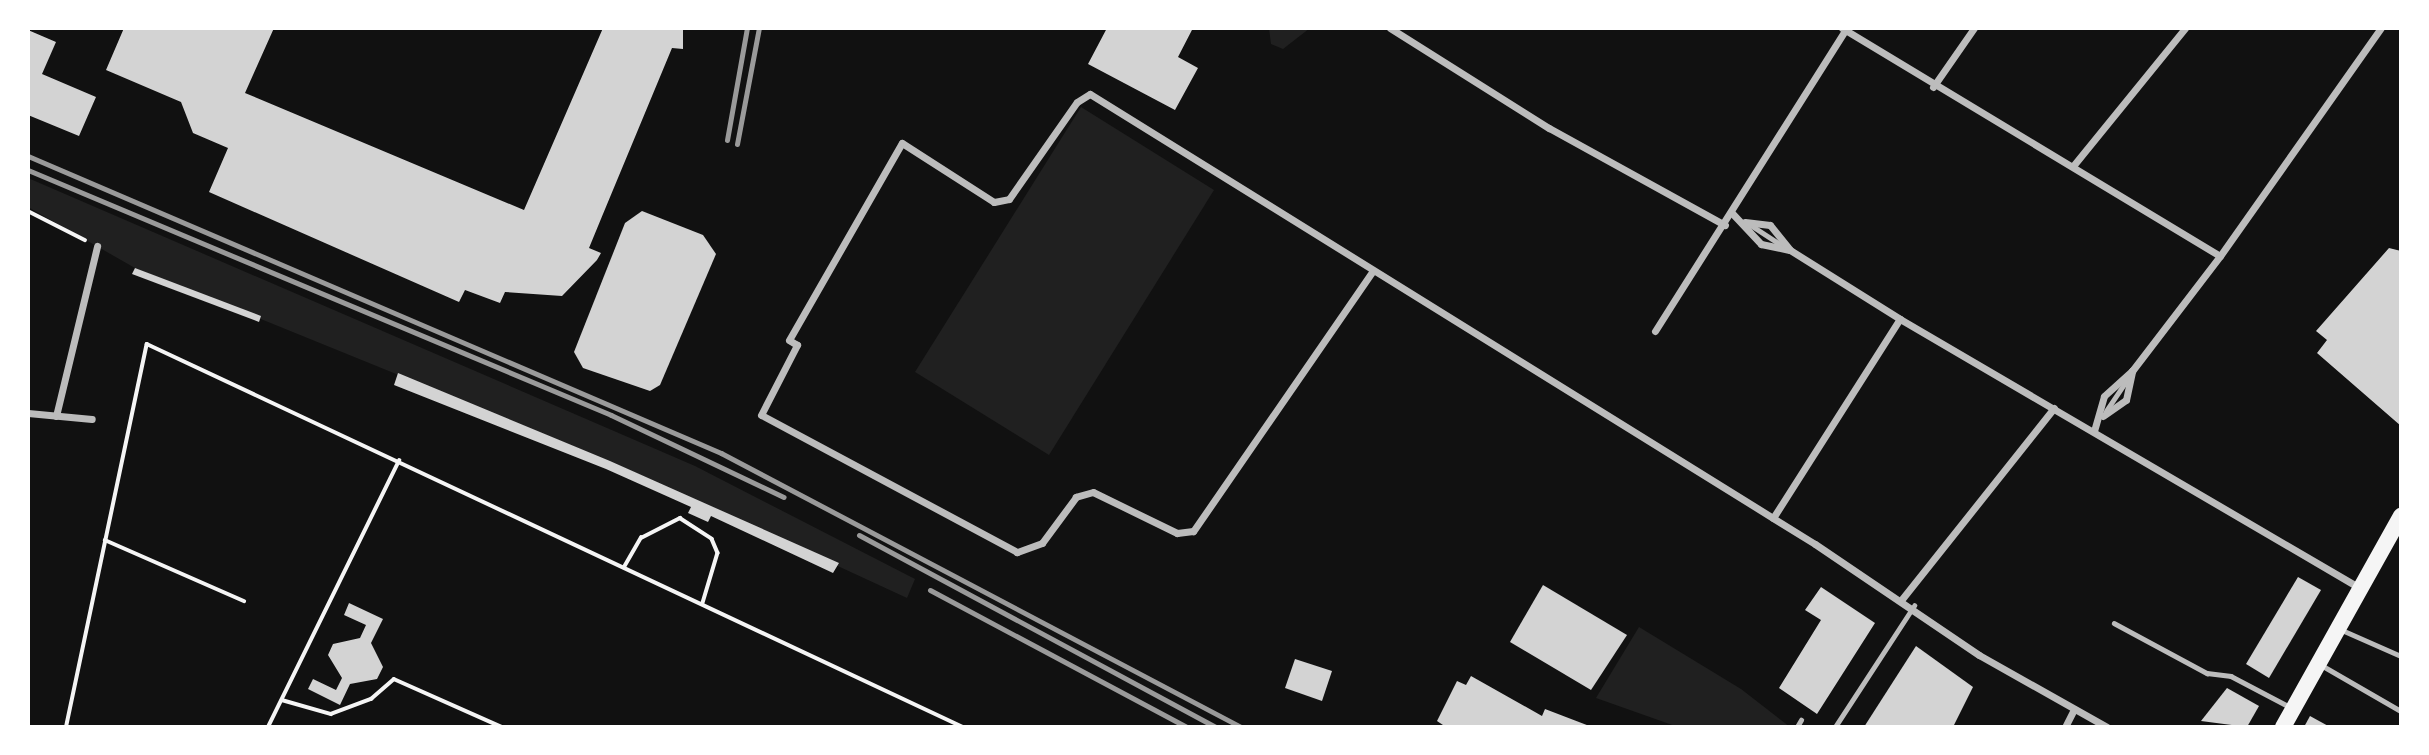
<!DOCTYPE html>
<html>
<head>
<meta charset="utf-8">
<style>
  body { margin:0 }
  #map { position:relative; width:2429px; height:755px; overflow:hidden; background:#111; font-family:Mulish,sans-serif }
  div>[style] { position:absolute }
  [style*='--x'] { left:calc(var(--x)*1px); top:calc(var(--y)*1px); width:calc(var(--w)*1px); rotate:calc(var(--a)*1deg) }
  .green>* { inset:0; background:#202020 }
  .building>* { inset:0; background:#d3d3d3 }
  .path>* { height:3.5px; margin:-1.75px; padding:0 1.75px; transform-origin:1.75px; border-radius:1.75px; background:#f5f5f5 }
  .service>* { height:4.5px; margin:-2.25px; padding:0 2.25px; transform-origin:2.25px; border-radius:2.25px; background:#bcbcbc }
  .minor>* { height:7px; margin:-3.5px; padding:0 3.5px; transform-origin:3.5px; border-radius:3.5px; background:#bcbcbc }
  .primary>* { height:16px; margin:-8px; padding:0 8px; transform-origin:8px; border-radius:8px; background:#f5f5f5 }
  .rail>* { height:5px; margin:-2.5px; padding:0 2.5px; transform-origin:2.5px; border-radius:2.5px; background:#9a9a9a }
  span { translate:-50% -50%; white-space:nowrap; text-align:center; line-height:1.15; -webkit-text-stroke:7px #fff; paint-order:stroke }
  .frame { position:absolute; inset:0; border:30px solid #fff; pointer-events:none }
</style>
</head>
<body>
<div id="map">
  <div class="green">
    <div style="clip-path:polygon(1269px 28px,1310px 28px,1283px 49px,1271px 44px)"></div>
    <div style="clip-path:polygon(1081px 107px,1214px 190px,1049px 455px,915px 372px)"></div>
    <div style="clip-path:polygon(28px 178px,695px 466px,915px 579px,907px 598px,610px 461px,135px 268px,28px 207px)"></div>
    <div style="clip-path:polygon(1639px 627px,1741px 689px,1790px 727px,1678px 727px,1596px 698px)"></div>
  </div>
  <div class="building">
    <div style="clip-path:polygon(124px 28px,274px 28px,245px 93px,524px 210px,603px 28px,683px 28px,683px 49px,672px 48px,603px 214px,589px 248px,601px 253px,597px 260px,562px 296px,505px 292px,500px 303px,465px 290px,459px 302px,209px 192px,228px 148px,193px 133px,181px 102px,106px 70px)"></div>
    <div style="clip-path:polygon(1107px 28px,1193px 28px,1178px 57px,1198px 68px,1175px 110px,1088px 64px)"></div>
    <div style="clip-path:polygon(28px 30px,56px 42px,42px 74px,96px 97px,79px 136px,28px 115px)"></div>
    <div style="clip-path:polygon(642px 211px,703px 235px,716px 254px,660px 385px,650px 391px,583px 368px,574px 352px,625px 223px)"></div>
    <div style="clip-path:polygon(2389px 248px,2401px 251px,2401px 426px,2317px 353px,2327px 340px,2316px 331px)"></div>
    <div style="clip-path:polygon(135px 268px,261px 316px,259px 322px,132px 274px)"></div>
    <div style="clip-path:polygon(398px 373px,610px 461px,839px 563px,833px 573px,711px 516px,708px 522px,688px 513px,691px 507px,606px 469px,394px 385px)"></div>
    <div style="clip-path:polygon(2298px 577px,2321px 590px,2269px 678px,2246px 664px)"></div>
    <div style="clip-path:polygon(1543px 585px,1627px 635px,1591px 690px,1510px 642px)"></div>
    <div style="clip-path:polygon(1821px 587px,1875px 623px,1817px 714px,1779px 688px,1821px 620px,1805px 610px)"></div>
    <div style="clip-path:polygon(349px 603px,383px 619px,371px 643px,383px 667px,377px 679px,350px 684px,340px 705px,308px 689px,313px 679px,336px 690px,342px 678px,328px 655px,333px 644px,360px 638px,366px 625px,344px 615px)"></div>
    <div style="clip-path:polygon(1916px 646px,1973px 687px,1953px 727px,1864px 727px)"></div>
    <div style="clip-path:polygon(1295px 659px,1332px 671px,1322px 701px,1285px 688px)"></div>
    <div style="clip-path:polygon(1471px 676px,1542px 716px,1545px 709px,1592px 727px,1446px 727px,1437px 721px,1457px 681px,1466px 685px)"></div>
    <div style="clip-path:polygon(2227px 688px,2259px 706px,2247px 727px,2201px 721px)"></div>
    <div style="clip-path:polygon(2310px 716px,2330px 727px,2304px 727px)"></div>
  </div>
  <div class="path">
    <div style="--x:28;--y:211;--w:64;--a:27"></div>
    <div style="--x:105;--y:540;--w:152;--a:23.7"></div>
    <div style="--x:624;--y:567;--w:34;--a:-60"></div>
    <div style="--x:641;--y:538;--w:44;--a:-27.1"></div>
    <div style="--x:680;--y:518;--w:38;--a:33"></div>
    <div style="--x:712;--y:539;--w:15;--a:67"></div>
    <div style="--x:718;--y:553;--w:52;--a:106.7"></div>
    <div style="--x:282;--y:700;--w:51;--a:15.9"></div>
    <div style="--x:331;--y:714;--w:43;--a:-20.6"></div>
    <div style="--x:371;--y:699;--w:30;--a:-41"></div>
    <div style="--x:394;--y:679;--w:118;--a:24"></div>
    <div style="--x:66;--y:727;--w:391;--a:-78.1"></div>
    <div style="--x:147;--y:344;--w:901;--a:25.14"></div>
    <div style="--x:268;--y:727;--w:297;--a:-63.8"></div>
  </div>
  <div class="service">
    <div style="--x:1749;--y:224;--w:44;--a:33"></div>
    <div style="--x:2106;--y:411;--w:40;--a:-56"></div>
    <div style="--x:2114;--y:623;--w:106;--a:28.3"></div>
    <div style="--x:2207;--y:673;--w:24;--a:7"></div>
    <div style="--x:2231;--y:676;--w:69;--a:27.7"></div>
    <div style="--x:2342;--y:630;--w:64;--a:23.8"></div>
    <div style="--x:2323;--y:666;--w:90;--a:30"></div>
    <div style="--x:1797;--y:727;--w:8;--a:-60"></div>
    <div style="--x:1835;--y:727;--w:145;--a:-56.9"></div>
  </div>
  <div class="minor">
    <div style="--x:1390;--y:28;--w:188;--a:32.2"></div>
    <div style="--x:1549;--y:128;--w:201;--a:28.9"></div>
    <div style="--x:1842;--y:28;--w:441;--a:31.1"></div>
    <div style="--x:1933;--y:87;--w:72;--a:-55.2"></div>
    <div style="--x:2073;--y:166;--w:178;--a:-50.9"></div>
    <div style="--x:1731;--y:212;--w:44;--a:46.8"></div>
    <div style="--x:1761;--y:244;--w:29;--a:12"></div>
    <div style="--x:1745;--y:222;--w:25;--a:7"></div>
    <div style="--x:1770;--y:225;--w:32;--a:51"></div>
    <div style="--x:1790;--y:250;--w:130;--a:32.1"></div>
    <div style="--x:1900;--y:319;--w:531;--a:30.33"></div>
    <div style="--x:1372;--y:272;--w:315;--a:124.6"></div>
    <div style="--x:1193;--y:531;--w:16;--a:173"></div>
    <div style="--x:1177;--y:533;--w:93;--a:-154"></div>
    <div style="--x:1093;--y:492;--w:18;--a:164"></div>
    <div style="--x:1076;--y:497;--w:57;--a:126.5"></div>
    <div style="--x:1042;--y:543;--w:27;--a:160"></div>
    <div style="--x:1017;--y:552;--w:290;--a:-151.8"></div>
    <div style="--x:761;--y:415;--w:79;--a:-62.8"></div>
    <div style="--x:797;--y:345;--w:9;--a:-148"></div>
    <div style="--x:789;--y:340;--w:227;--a:-60.2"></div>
    <div style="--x:902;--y:143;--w:109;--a:32.7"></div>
    <div style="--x:994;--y:202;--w:15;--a:-11"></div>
    <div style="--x:1009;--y:199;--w:118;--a:-55"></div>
    <div style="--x:1077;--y:102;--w:15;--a:-32"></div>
    <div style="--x:1090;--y:94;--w:853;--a:31.83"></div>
    <div style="--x:1815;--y:544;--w:198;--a:34.1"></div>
    <div style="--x:1979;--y:655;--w:147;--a:29.4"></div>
    <div style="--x:1655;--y:331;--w:356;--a:-57.7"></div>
    <div style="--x:28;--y:413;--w:64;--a:5.4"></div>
    <div style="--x:56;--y:416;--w:175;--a:-76.4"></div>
    <div style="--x:2103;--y:416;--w:28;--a:-35"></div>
    <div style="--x:2126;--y:400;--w:30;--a:-78"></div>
    <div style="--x:2094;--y:431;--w:36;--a:-74"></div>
    <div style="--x:2104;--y:396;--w:38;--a:-42"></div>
    <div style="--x:2132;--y:371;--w:145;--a:-52.6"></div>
    <div style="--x:2220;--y:256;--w:279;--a:-54.8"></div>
    <div style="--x:1773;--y:518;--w:236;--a:-57.5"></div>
    <div style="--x:1902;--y:599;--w:244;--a:-51.5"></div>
    <div style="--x:2065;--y:727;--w:20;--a:-63"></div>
  </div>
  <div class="primary">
    <div style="--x:2283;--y:727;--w:242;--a:-60.8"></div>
  </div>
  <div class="rail">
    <div style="--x:727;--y:140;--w:114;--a:-79.9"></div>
    <div style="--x:737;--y:144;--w:118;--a:-79.3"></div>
    <div style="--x:28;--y:156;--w:754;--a:23.2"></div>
    <div style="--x:721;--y:453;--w:588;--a:27.79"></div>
    <div style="--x:28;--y:170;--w:632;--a:22.79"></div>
    <div style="--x:611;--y:415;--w:191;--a:25.4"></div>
    <div style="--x:859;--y:535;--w:405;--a:28.3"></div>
    <div style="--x:930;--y:590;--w:291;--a:28.1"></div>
  </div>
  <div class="frame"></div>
</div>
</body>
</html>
